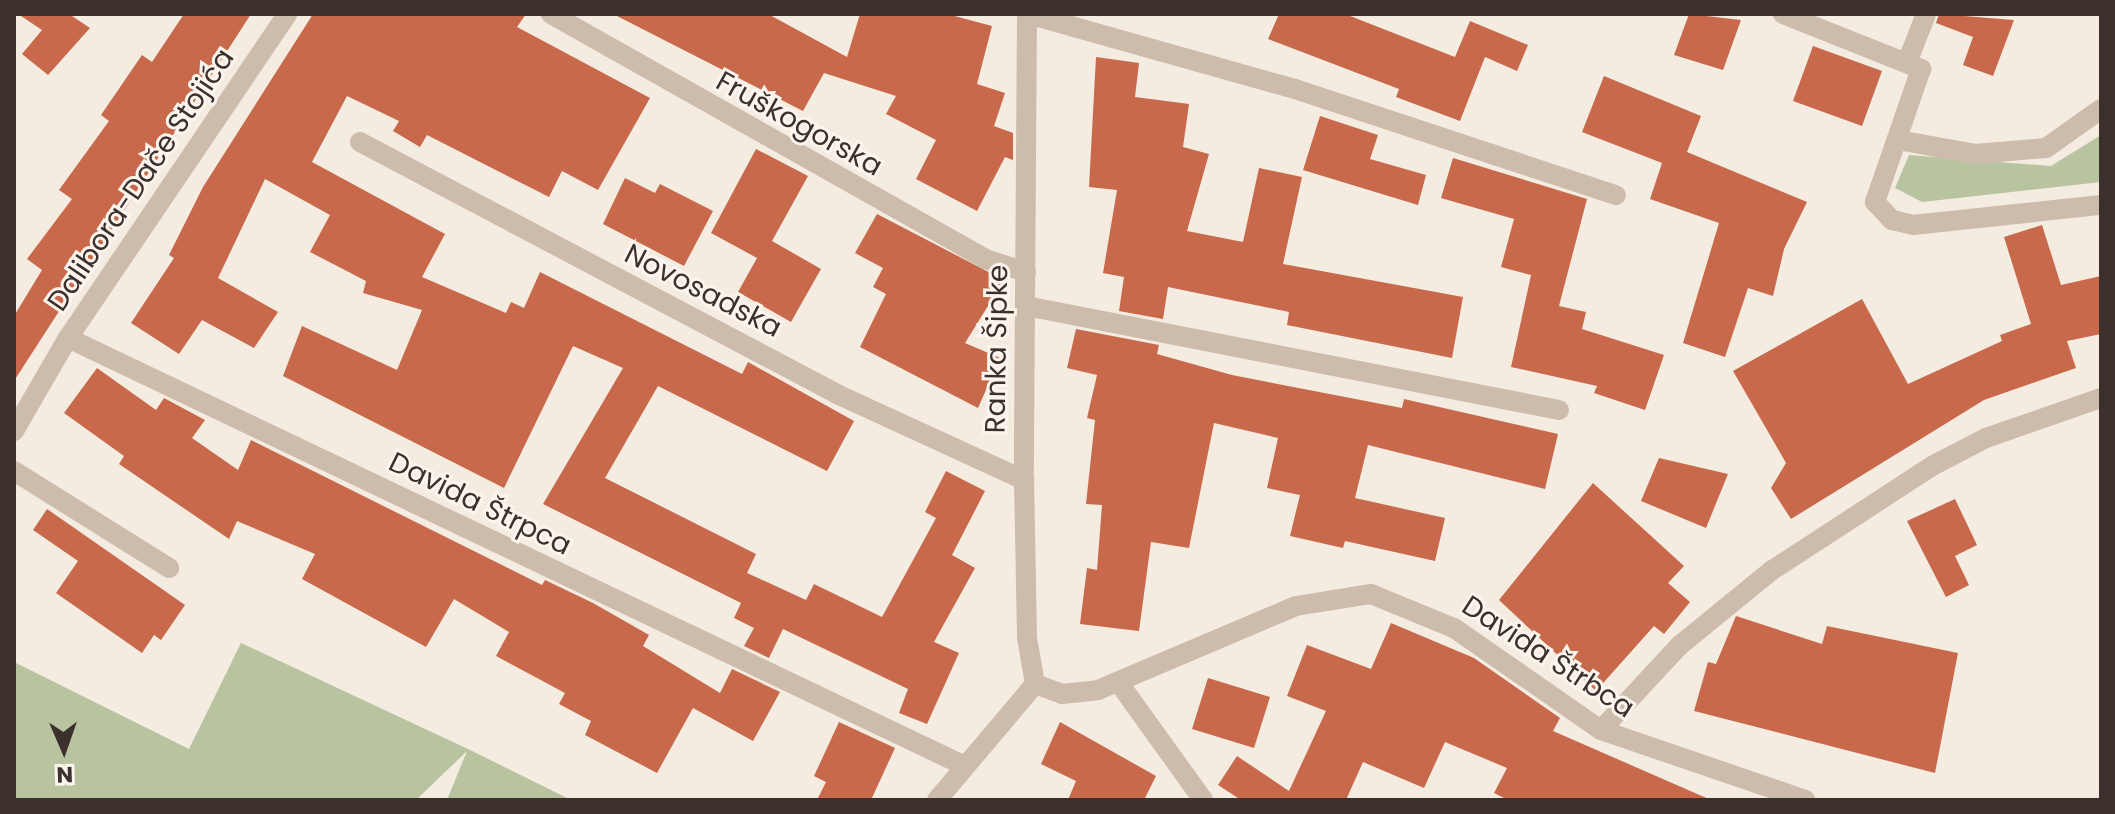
<!DOCTYPE html>
<html>
<head>
<meta charset="utf-8">
<style>
  body { margin:0 }
  #map { position:relative; width:2115px; height:814px; overflow:hidden; background:#f4ebe1; font-family:Poppins,sans-serif }
  div>[style] { position:absolute }
  [style*='--x'] { left:calc(var(--x)*1px); top:calc(var(--y)*1px); width:calc(var(--w)*1px); rotate:calc(var(--a)*1deg) }
  .green>* { inset:0; background:#b8c4a0 }
  .building>* { inset:0; background:#c8694b }
  .minor>* { height:20px; margin:-10px; padding:0 10px; transform-origin:10px; border-radius:10px; background:#cdbbac }
  span { translate:-50% -50%; white-space:nowrap; text-align:center; line-height:1.15; -webkit-text-stroke:6px #fbf5ee; paint-order:stroke }
  .street-label { font-size:28px; color:#3b302b }
  .frame { position:absolute; inset:0; border:16px solid #3b302b; pointer-events:none }
  .north { position:absolute; left:24px; top:710px; width:80px; height:80px; -webkit-text-stroke:6px #fbf5ee; paint-order:stroke; rotate:178deg; font-size:22px; font-weight:700; line-height:32px; text-align:center; color:#3b302b }
  .north::after { content:''; display:block; margin:auto; width:28px; height:36px; background:#3b302b; clip-path:polygon(50% 0,100% 100%,50% 72%,0 100%) }
</style>
</head>
<body>
<div id="map">
  <div class="green">
    <div style="clip-path:polygon(2101px 135px,2101px 182px,1922px 202px,1895px 188px,1909px 155px,2051px 166px)"></div>
    <div style="clip-path:polygon(241px 643px,468px 749px,571px 800px,447px 800px,467px 751px,416px 800px,14px 800px,14px 662px,189px 749px)"></div>
  </div>
  <div class="building">
    <div style="clip-path:polygon(18px 14px,69px 14px,90px 28px,48px 75px,22px 54px,42px 30px)"></div>
    <div style="clip-path:polygon(184px 14px,251px 14px,14px 381px,14px 316px,42px 270px,27px 259px,72px 199px,59px 190px,109px 121px,101px 115px,142px 55px,152px 62px)"></div>
    <div style="clip-path:polygon(313px 14px,526px 14px,517px 27px,650px 98px,598px 190px,562px 171px,549px 197px,427px 135px,420px 147px,393px 131px,399px 121px,347px 96px,312px 162px,445px 234px,422px 277px,506px 313px,511px 302px,524px 308px,540px 272px,742px 374px,748px 362px,854px 421px,827px 471px,658px 386px,605px 478px,756px 554px,747px 573px,806px 600px,814px 584px,882px 617px,936px 518px,925px 512px,946px 471px,985px 491px,952px 555px,975px 568px,934px 642px,959px 653px,927px 724px,899px 713px,908px 689px,783px 629px,769px 658px,744px 646px,754px 628px,734px 618px,741px 603px,543px 504px,623px 368px,573px 346px,504px 488px,283px 376px,302px 326px,397px 370px,422px 310px,363px 293px,366px 281px,310px 252px,330px 215px,265px 179px,218px 278px,278px 312px,254px 348px,202px 320px,179px 354px,131px 323px,174px 258px,169px 255px,203px 187px)"></div>
    <div style="clip-path:polygon(613px 14px,768px 14px,847px 57px,860px 14px,947px 14px,992px 26px,977px 84px,1005px 93px,994px 126px,1013px 133px,1013px 160px,1005px 157px,977px 211px,916px 179px,936px 140px,886px 114px,896px 96px,824px 73px,803px 111px)"></div>
    <div style="clip-path:polygon(1279px 14px,1345px 14px,1455px 57px,1470px 21px,1528px 45px,1517px 71px,1485px 57px,1460px 121px,1396px 97px,1399px 89px,1268px 39px)"></div>
    <div style="clip-path:polygon(1689px 14px,1741px 20px,1723px 70px,1674px 55px)"></div>
    <div style="clip-path:polygon(1939px 14px,2014px 20px,1993px 76px,1963px 65px,1973px 37px,1936px 23px)"></div>
    <div style="clip-path:polygon(1813px 46px,1882px 71px,1862px 126px,1793px 101px)"></div>
    <div style="clip-path:polygon(1096px 57px,1139px 63px,1135px 97px,1189px 104px,1183px 147px,1209px 154px,1187px 231px,1243px 242px,1259px 168px,1302px 177px,1283px 264px,1463px 297px,1452px 358px,1287px 325px,1289px 312px,1168px 287px,1163px 319px,1119px 311px,1124px 277px,1103px 273px,1117px 190px,1089px 187px)"></div>
    <div style="clip-path:polygon(1604px 76px,1701px 116px,1687px 152px,1807px 202px,1784px 249px,1773px 296px,1748px 288px,1725px 357px,1683px 343px,1719px 223px,1650px 199px,1662px 163px,1582px 132px)"></div>
    <div style="clip-path:polygon(1320px 116px,1378px 135px,1370px 159px,1426px 175px,1418px 205px,1303px 170px)"></div>
    <div style="clip-path:polygon(756px 149px,808px 176px,772px 241px,821px 269px,791px 322px,738px 292px,757px 258px,711px 233px)"></div>
    <div style="clip-path:polygon(1453px 158px,1587px 199px,1559px 306px,1586px 312px,1582px 329px,1664px 355px,1645px 410px,1594px 393px,1597px 386px,1511px 367px,1531px 275px,1501px 267px,1514px 219px,1441px 198px)"></div>
    <div style="clip-path:polygon(625px 178px,655px 193px,660px 184px,713px 211px,684px 266px,603px 224px)"></div>
    <div style="clip-path:polygon(877px 214px,1004px 280px,965px 343px,1000px 358px,978px 408px,860px 347px,886px 294px,873px 287px,883px 268px,855px 253px)"></div>
    <div style="clip-path:polygon(2042px 225px,2061px 285px,2101px 276px,2101px 334px,2067px 341px,2076px 368px,1984px 400px,1791px 519px,1771px 488px,1786px 463px,1733px 371px,1862px 299px,1908px 384px,2002px 341px,2000px 335px,2031px 324px,2004px 237px)"></div>
    <div style="clip-path:polygon(1076px 329px,1159px 345px,1157px 354px,1232px 375px,1402px 408px,1404px 399px,1558px 434px,1545px 489px,1368px 445px,1355px 498px,1445px 518px,1435px 561px,1345px 541px,1343px 548px,1290px 536px,1300px 495px,1267px 488px,1278px 438px,1214px 423px,1189px 548px,1151px 542px,1139px 631px,1080px 624px,1087px 568px,1097px 570px,1102px 505px,1086px 504px,1095px 420px,1087px 418px,1097px 375px,1067px 368px)"></div>
    <div style="clip-path:polygon(97px 368px,156px 410px,164px 398px,205px 420px,192px 438px,238px 470px,251px 440px,542px 585px,545px 580px,593px 603px,649px 635px,643px 646px,720px 693px,732px 669px,780px 692px,753px 741px,693px 708px,657px 773px,585px 735px,591px 721px,559px 704px,565px 693px,496px 656px,509px 632px,454px 599px,426px 647px,302px 579px,315px 554px,237px 521px,229px 539px,119px 464px,124px 456px,64px 413px)"></div>
    <div style="clip-path:polygon(1659px 458px,1728px 474px,1706px 528px,1641px 501px)"></div>
    <div style="clip-path:polygon(1593px 483px,1684px 566px,1668px 583px,1690px 602px,1664px 634px,1654px 626px,1596px 691px,1499px 600px)"></div>
    <div style="clip-path:polygon(1955px 499px,1977px 545px,1955px 556px,1969px 585px,1946px 597px,1907px 521px)"></div>
    <div style="clip-path:polygon(47px 509px,185px 605px,161px 640px,154px 635px,142px 653px,56px 593px,78px 561px,33px 530px)"></div>
    <div style="clip-path:polygon(1736px 616px,1822px 644px,1827px 626px,1958px 653px,1935px 773px,1694px 711px,1708px 662px,1716px 664px)"></div>
    <div style="clip-path:polygon(1391px 623px,1474px 658px,1560px 718px,1553px 731px,1711px 800px,1508px 800px,1494px 793px,1507px 768px,1445px 742px,1424px 788px,1363px 762px,1346px 800px,1241px 800px,1218px 785px,1237px 756px,1289px 791px,1326px 711px,1287px 696px,1307px 645px,1371px 669px)"></div>
    <div style="clip-path:polygon(1208px 678px,1270px 697px,1254px 748px,1192px 729px)"></div>
    <div style="clip-path:polygon(839px 722px,895px 748px,871px 800px,817px 800px,826px 782px,814px 776px)"></div>
    <div style="clip-path:polygon(1060px 722px,1156px 776px,1144px 800px,1068px 800px,1076px 781px,1041px 764px)"></div>
  </div>
  <div class="minor">
    <div style="--x:551;--y:14;--w:498;--a:29.4"></div>
    <div style="--x:985;--y:259;--w:43;--a:17.6"></div>
    <div style="--x:1027;--y:14;--w:466;--a:90.4"></div>
    <div style="--x:1024;--y:480;--w:158;--a:88.9"></div>
    <div style="--x:1027;--y:638;--w:47;--a:80.1"></div>
    <div style="--x:1028;--y:14;--w:277;--a:15.7"></div>
    <div style="--x:1295;--y:89;--w:338;--a:18.3"></div>
    <div style="--x:1783;--y:14;--w:149;--a:21.7"></div>
    <div style="--x:1921;--y:69;--w:141;--a:109.1"></div>
    <div style="--x:1875;--y:202;--w:25;--a:47"></div>
    <div style="--x:1892;--y:220;--w:22;--a:13"></div>
    <div style="--x:1913;--y:225;--w:189;--a:-6.1"></div>
    <div style="--x:1908;--y:60;--w:49;--a:-68.6"></div>
    <div style="--x:1898;--y:140;--w:78;--a:10.3"></div>
    <div style="--x:1975;--y:154;--w:71;--a:-4.8"></div>
    <div style="--x:2046;--y:148;--w:67;--a:-35.3"></div>
    <div style="--x:360;--y:142;--w:542;--a:27.84"></div>
    <div style="--x:839;--y:395;--w:204;--a:24.7"></div>
    <div style="--x:1026;--y:306;--w:543;--a:11.04"></div>
    <div style="--x:68;--y:338;--w:391;--a:-55.9"></div>
    <div style="--x:14;--y:431;--w:108;--a:-59.9"></div>
    <div style="--x:68;--y:338;--w:992;--a:25.51"></div>
    <div style="--x:14;--y:471;--w:183;--a:32"></div>
    <div style="--x:1119;--y:683;--w:144;--a:54.3"></div>
    <div style="--x:1035;--y:684;--w:29;--a:20"></div>
    <div style="--x:1062;--y:694;--w:36;--a:-6"></div>
    <div style="--x:1098;--y:690;--w:215;--a:-23"></div>
    <div style="--x:1296;--y:606;--w:76;--a:-9.1"></div>
    <div style="--x:1371;--y:594;--w:90;--a:22.3"></div>
    <div style="--x:1454;--y:628;--w:179;--a:34.8"></div>
    <div style="--x:1601;--y:730;--w:216;--a:18.9"></div>
    <div style="--x:1601;--y:730;--w:115;--a:-47.1"></div>
    <div style="--x:1679;--y:646;--w:119;--a:-39.2"></div>
    <div style="--x:1771;--y:571;--w:192;--a:-33.1"></div>
    <div style="--x:1932;--y:466;--w:61;--a:-27.4"></div>
    <div style="--x:1986;--y:438;--w:122;--a:-19.2"></div>
    <div style="--x:937;--y:800;--w:152;--a:-49.8"></div>
  </div>
  <div class="street-label">
    <span style="left:799px;top:124px;rotate:29deg">Fruškogorska</span>
    <span style="left:141px;top:180px;rotate:-56deg">Dalibora-Dače Stojića</span>
    <span style="left:703px;top:291px;rotate:27deg">Novosadska</span>
    <span style="left:997px;top:349px;rotate:-89deg">Ranka Šipke</span>
    <span style="left:480px;top:504px;rotate:26deg">Davida Štrpca</span>
    <span style="left:1548px;top:657px;rotate:33deg">Davida Štrbca</span>
  </div>
  <div class="frame"></div>
  <div class="north">N</div>
</div>
</body>
</html>
